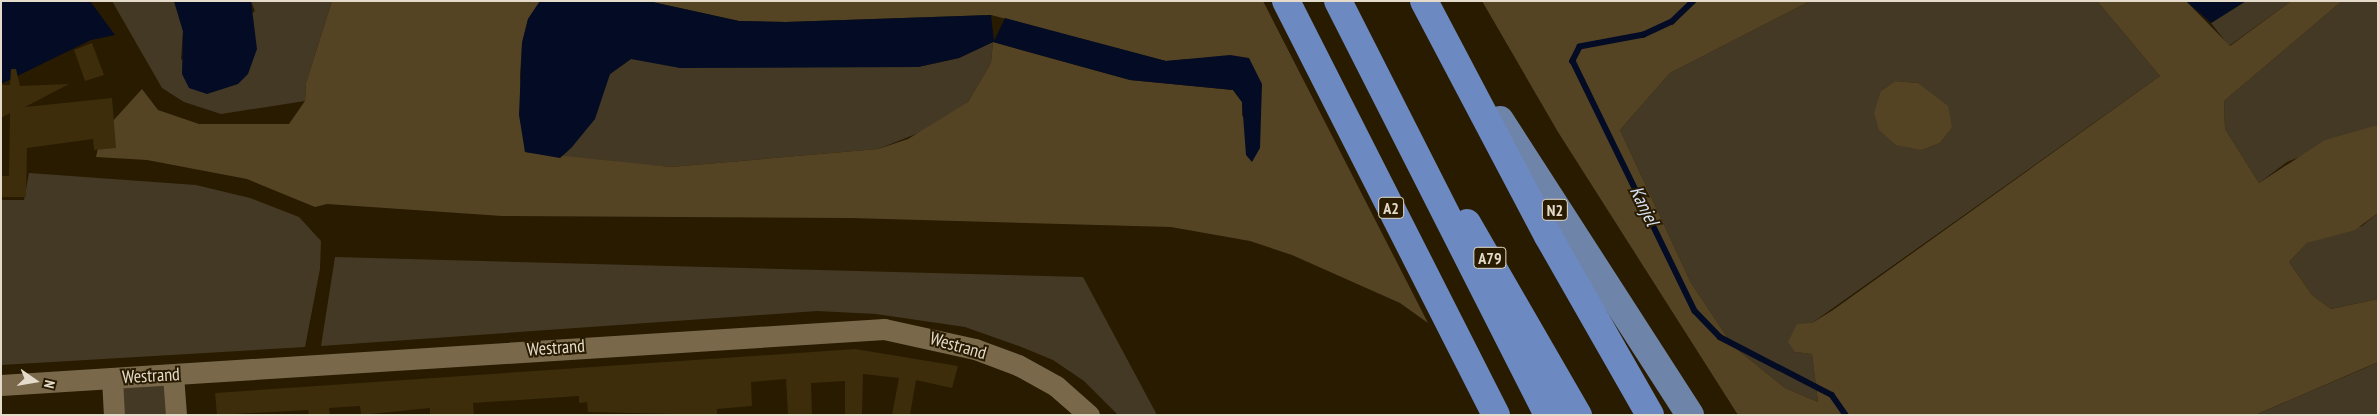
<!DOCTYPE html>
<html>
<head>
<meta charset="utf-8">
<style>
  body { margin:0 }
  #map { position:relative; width:2379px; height:416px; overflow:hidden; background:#281b00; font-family:"PT Sans Narrow",sans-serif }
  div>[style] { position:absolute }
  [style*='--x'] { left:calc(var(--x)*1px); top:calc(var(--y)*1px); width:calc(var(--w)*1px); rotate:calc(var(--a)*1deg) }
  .green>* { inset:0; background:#443925 }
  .forest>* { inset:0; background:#554424 }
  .water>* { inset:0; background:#030c24 }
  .stream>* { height:5.5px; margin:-2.75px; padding:0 2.75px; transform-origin:2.75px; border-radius:2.75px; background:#030c24 }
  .building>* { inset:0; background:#3d2d0b }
  .minor>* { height:21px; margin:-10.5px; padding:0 10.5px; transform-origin:10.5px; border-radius:10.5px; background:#79694a }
  .trunk>* { height:28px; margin:-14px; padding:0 14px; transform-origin:14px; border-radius:14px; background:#6e84a9 }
  .motorway>* { height:28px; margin:-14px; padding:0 14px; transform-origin:14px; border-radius:14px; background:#6c8ac1 }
  span { translate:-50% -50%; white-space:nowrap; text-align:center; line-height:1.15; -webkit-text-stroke:4px #281b00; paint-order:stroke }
  .shield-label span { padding:1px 4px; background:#281b00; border:1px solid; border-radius:4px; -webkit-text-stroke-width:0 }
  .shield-label { font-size:16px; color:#e4dbca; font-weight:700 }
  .street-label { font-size:18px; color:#e4dbca }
  .water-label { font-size:19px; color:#d5e1f7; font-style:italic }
  .frame { position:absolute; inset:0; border:2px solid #e4dbca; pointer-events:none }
  .north { position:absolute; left:10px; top:356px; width:50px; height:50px; -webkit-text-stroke:4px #281b00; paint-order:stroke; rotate:103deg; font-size:14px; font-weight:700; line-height:20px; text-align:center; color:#e4dbca }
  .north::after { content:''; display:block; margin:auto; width:18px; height:22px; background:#e4dbca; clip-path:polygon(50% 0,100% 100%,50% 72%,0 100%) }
</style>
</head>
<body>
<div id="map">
  <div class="green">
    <div style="clip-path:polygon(112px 1px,174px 1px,183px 31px,181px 60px,255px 11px,251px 1px,332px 1px,306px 83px,305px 101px,221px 114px,184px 102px,162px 88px)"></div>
    <div style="clip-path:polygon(evenodd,1810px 1px,2097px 1px,2160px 76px,1812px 323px,1795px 352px,1812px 354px,1818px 402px,1785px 388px,1733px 346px,1691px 283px,1620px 130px,1670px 73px,1810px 1px,1895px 81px,1918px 83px,1952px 128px,1940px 143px,1922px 150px,1881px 91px,1895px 81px)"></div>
    <div style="clip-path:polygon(2246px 1px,2291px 1px,2229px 46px,2211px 23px)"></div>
    <div style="clip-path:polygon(2342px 1px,2378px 1px,2378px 125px,2287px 162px,2259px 183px,2225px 129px,2224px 101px)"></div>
    <div style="clip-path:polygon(993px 42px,991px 63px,968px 102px,931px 128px,878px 149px,671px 167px,560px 158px,572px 147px,610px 74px,631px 59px,918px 67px,959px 58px)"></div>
    <div style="clip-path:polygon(29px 173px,196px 185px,250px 198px,299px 217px,321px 241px,320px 269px,305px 347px,1px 365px,1px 200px,24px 200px)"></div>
    <div style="clip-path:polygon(2378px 213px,2378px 299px,2331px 309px,2312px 295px,2289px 262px,2307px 243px,2362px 226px)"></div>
    <div style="clip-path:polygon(335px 257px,1083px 277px,1157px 415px,1118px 415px,1084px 381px,1053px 360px,1019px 346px,965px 327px,876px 314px,817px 311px,321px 346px)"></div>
    <div style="clip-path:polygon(2378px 362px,2378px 415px,2255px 415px,2365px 368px)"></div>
    <div style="clip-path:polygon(166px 382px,169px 415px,119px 415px,118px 384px)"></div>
  </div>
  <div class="forest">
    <div style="clip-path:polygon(332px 1px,540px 1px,528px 19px,522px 43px,520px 76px,525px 152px,671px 167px,878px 149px,908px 139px,968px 102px,991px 63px,993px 42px,1130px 80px,1233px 90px,1242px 102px,1242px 117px,1262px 84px,1188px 59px,1166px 61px,991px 15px,786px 22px,739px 21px,648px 1px,1263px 1px,1428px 323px,1400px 303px,1292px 255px,1250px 241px,1171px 227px,851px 218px,502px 216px,327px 204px,315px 207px,247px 179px,147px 160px,96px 157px,101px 134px,142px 89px,158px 110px,199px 124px,289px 124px,305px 101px,306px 83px)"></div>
    <div style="clip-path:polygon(1482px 1px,1810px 1px,1670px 73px,1620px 130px,1691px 283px,1733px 346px,1785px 388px,1818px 402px,1812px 354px,1795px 352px,1788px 342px,1797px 324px,1812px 323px,1833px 310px,2160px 76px,2097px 1px,2186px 1px,2230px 46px,2291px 1px,2342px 1px,2224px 101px,2225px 129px,2259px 183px,2325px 140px,2378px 125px,2378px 213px,2355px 230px,2307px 243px,2289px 262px,2312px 295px,2331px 309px,2378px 299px,2378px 362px,2255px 415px,1738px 415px,1558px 132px)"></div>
    <div style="clip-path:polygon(1895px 81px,1918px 83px,1948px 106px,1952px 128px,1940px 143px,1922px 150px,1896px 145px,1879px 130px,1874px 113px,1881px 91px)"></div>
  </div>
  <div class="water">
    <div style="clip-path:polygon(1px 1px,90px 1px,115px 35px,91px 40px,1px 84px)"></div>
    <div style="clip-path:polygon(174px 1px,251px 1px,257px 49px,248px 74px,238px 84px,207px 94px,189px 88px,182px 74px,183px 31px)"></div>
    <div style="clip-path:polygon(540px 1px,648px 1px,739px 21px,786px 22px,991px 15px,994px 41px,1005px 18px,1166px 61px,1230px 55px,1249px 58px,1262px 84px,1260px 148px,1252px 162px,1246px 155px,1242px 102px,1233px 90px,1130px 80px,993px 42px,959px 58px,918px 67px,680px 68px,631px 59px,610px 74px,595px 119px,572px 147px,560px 158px,525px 152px,519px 115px,522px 43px,528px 19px)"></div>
    <div style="clip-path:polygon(2186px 1px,2246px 1px,2211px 23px)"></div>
  </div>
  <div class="stream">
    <div style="--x:1694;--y:1;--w:30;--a:136"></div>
    <div style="--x:1672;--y:22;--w:31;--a:155"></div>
    <div style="--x:1644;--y:35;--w:65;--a:169.4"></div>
    <div style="--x:1580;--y:47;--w:16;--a:117"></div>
    <div style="--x:1573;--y:61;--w:278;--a:64"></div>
    <div style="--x:1695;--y:311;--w:36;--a:46"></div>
    <div style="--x:1720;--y:337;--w:126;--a:27.4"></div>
    <div style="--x:1832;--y:395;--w:24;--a:55"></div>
  </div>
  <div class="building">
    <div style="clip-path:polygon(92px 43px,104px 75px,85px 81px,74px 50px)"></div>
    <div style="clip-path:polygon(11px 69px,16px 69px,20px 86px,69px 84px,25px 107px,112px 98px,116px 148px,94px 150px,93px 139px,27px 148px,26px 197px,1px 197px,1px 176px,9px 176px,10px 113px,1px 118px,1px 85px,10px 85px)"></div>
    <div style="clip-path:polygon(855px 349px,958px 366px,952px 388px,916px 380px,910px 415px,892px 415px,899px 378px,863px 374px,862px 415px,845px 415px,845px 381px,811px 383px,812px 415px,788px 415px,786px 379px,751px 382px,752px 406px,717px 409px,717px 415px,588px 412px,587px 402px,579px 403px,579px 396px,473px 403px,474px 415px,430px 415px,430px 408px,361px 415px,360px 406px,329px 408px,330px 415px,309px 415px,308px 410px,217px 415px,215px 393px)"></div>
  </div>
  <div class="minor">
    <div style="--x:173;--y:375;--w:40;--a:85.7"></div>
    <div style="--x:112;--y:378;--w:37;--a:87"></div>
    <div style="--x:1;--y:385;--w:885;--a:-3.63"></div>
    <div style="--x:884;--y:329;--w:93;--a:12.4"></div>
    <div style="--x:975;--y:349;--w:46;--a:20.4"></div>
    <div style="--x:1018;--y:365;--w:43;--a:28.9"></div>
    <div style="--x:1056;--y:386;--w:44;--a:41.3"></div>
  </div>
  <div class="trunk">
    <div style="--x:1500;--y:120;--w:351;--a:57.2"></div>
  </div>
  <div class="motorway">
    <div style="--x:1286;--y:1;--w:464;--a:63.1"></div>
    <div style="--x:1338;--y:1;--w:464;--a:63.1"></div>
    <div style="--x:1424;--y:1;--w:266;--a:62.2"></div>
    <div style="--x:1548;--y:236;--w:206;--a:60.3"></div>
    <div style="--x:1467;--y:223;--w:222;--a:60"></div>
  </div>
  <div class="shield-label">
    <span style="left:1391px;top:208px">A2</span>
    <span style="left:1555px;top:210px">N2</span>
    <span style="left:1490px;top:258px">A79</span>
  </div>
  <div class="street-label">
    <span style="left:958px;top:346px;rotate:16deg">Westrand</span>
    <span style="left:556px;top:348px;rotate:-4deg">Westrand</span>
    <span style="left:151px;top:376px;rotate:-3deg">Westrand</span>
  </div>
  <div class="water-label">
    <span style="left:1644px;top:206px;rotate:64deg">Kanjel</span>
  </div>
  <div class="frame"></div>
  <div class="north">N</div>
</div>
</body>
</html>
